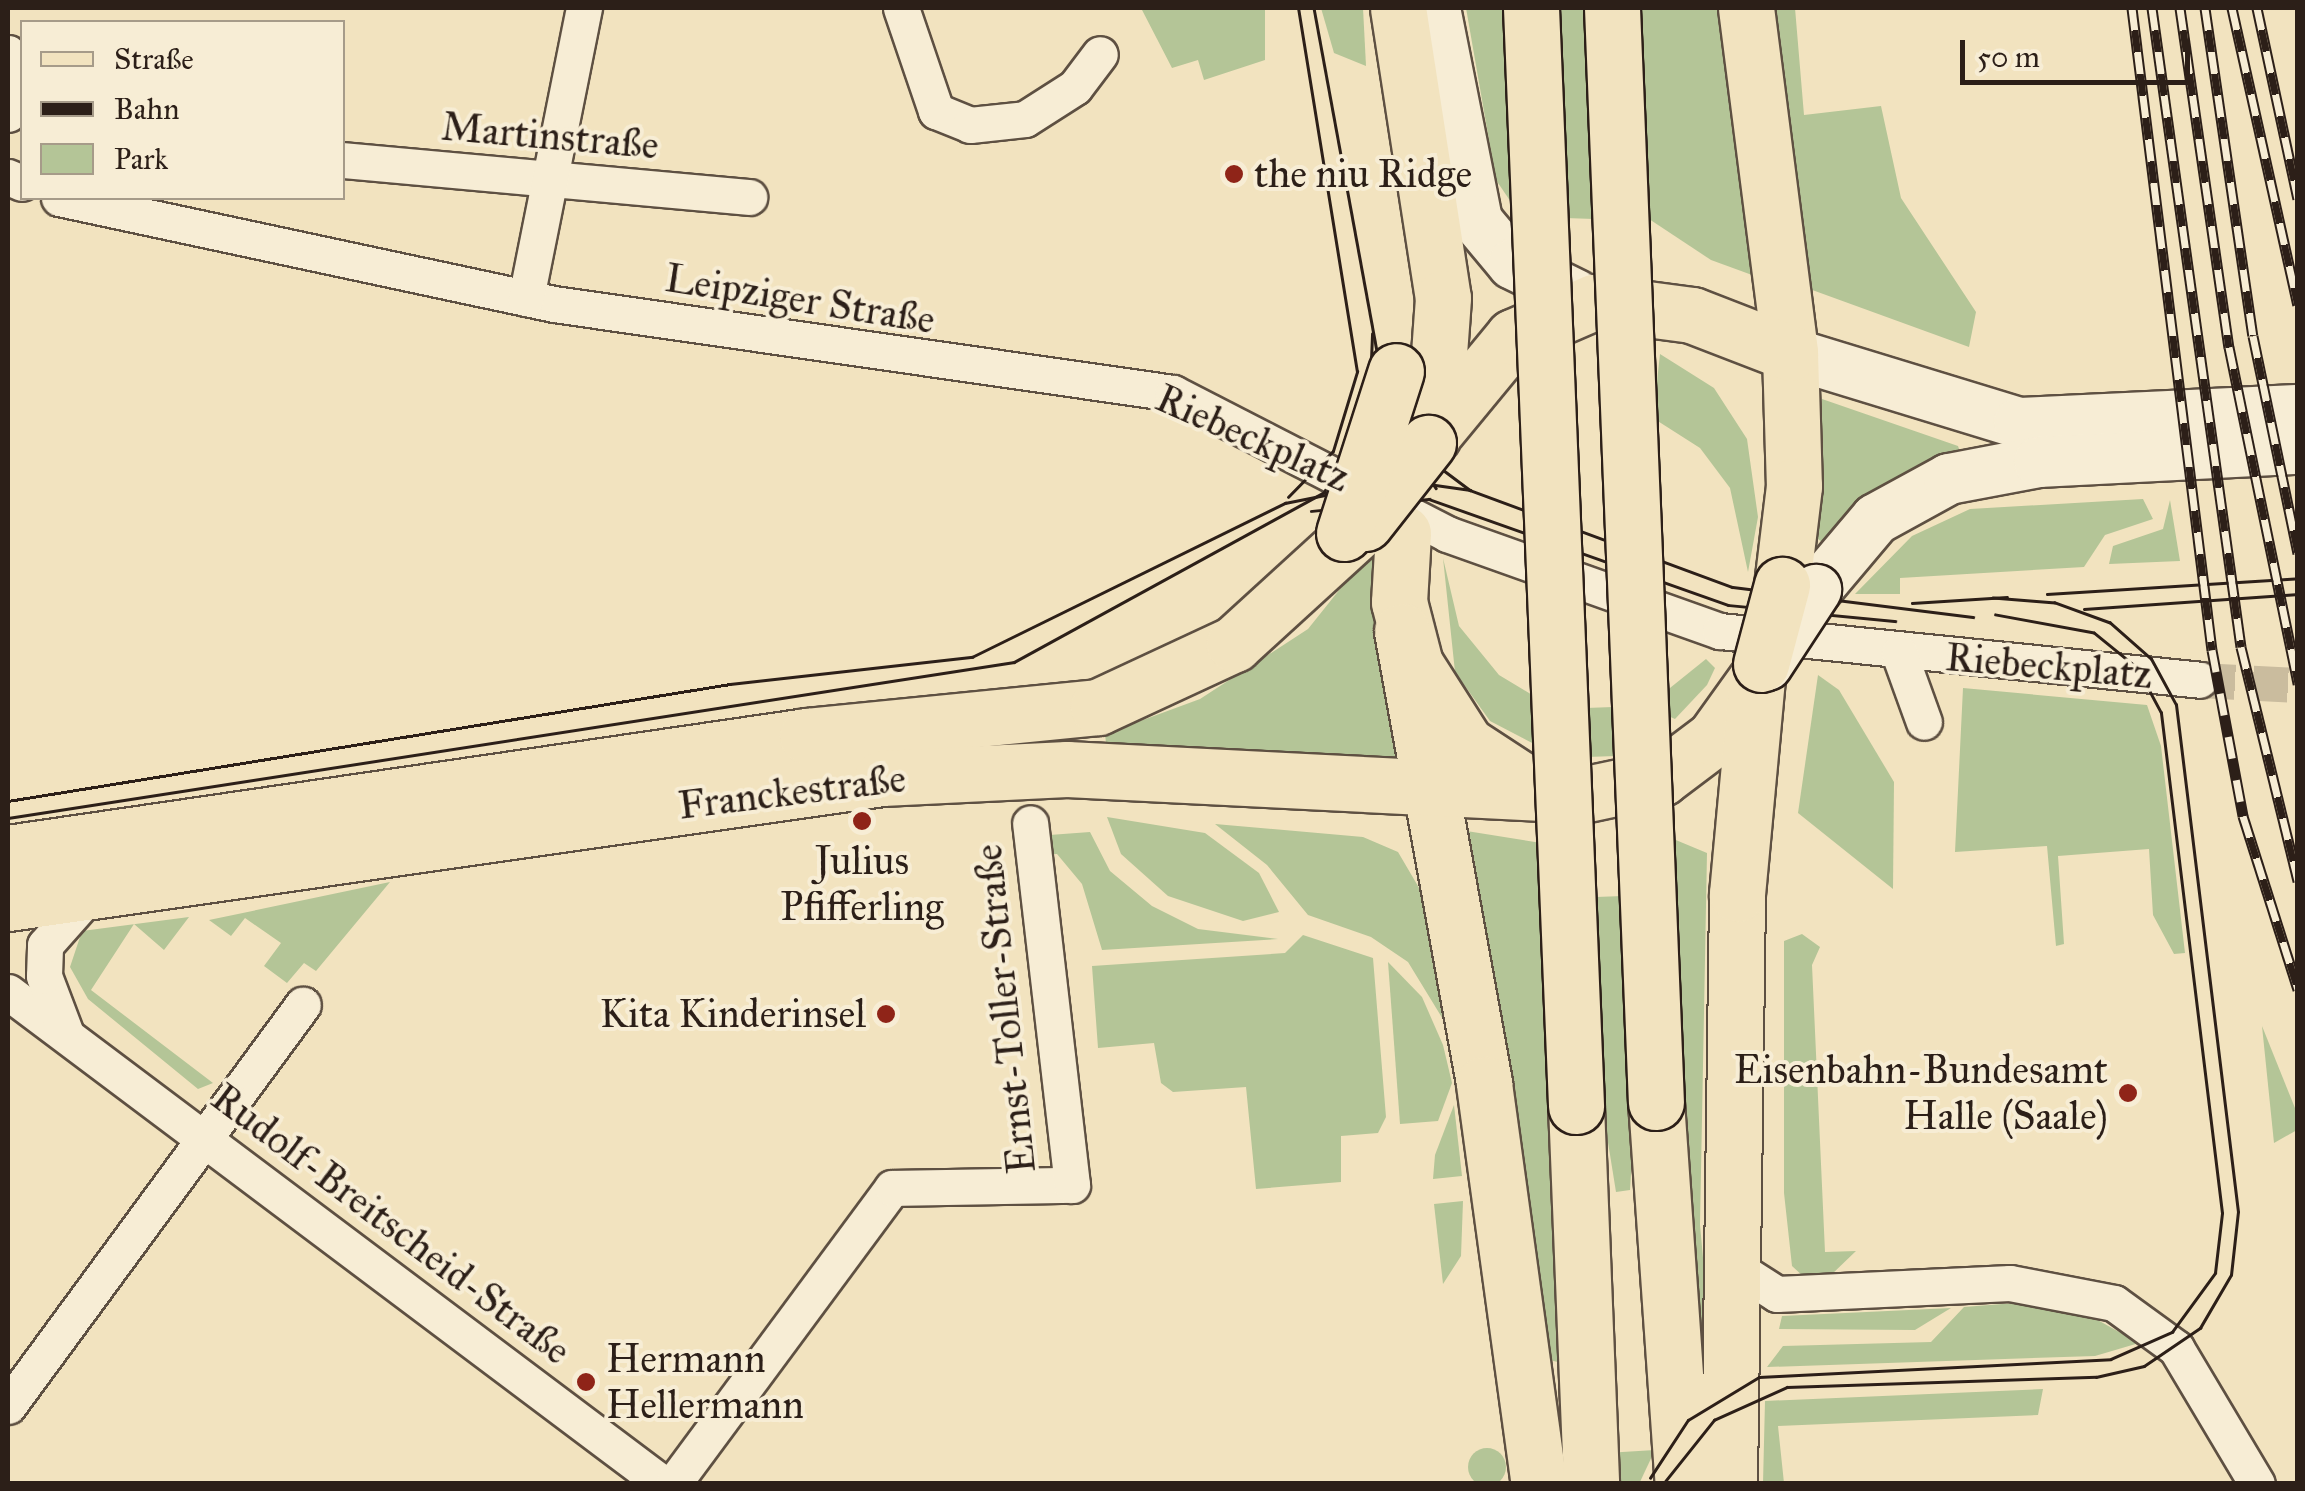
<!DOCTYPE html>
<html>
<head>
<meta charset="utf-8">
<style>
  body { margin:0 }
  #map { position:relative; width:2305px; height:1491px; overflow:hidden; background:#f2e3bf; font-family:"IM FELL Great Primer",serif }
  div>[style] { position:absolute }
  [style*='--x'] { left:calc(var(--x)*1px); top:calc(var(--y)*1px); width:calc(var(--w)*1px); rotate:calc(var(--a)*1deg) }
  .green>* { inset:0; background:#b4c597 }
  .round { border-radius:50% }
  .street-tunnel>* { height:35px; margin-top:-17.5px; transform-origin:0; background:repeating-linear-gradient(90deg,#cabc9e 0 35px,transparent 0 53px) }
  .roads { filter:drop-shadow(2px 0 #5e5042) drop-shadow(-2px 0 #5e5042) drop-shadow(0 2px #5e5042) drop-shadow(0 -2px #5e5042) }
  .street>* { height:35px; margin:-17.5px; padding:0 17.5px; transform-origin:17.5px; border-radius:17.5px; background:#f7edd5 }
  .secondary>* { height:50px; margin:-25px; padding:0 25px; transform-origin:25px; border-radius:25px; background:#f7edd5 }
  .primary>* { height:55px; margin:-27.5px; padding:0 27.5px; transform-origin:27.5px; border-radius:27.5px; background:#f2e3bf }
  .tram>* { height:2.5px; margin:-1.25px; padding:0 1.25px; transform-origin:1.25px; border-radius:1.25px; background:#2c1f18 }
  .rail>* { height:11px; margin-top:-5.5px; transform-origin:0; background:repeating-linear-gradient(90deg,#f7edd5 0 22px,#2c1f18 0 44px); box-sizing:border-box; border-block:2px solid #2c1f18 }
  .bridges { filter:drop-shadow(2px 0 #2c1f18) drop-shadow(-2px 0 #2c1f18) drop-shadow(0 2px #2c1f18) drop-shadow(0 -2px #2c1f18) }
  .secondary-bridge>* { height:50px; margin:-25px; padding:0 25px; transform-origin:25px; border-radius:25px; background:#f7edd5 }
  .primary-bridge>* { height:55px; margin:-27.5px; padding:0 27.5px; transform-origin:27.5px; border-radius:27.5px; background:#f2e3bf }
  .dots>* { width:28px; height:28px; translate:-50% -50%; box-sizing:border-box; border:5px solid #f7edd5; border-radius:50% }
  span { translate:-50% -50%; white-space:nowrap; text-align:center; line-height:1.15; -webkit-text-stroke:8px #f7edd5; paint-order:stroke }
  .street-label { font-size:40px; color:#2c1f18 }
  .poi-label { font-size:40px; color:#2c1f18 }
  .left { translate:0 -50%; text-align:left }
  .right { translate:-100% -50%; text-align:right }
  .frame { position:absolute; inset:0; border:10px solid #2c1f18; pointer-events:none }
  .legend { position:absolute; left:20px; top:20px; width:325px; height:180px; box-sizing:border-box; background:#f7edd5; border:2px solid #a69b89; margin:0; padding:12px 18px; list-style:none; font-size:30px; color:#2c1f18 }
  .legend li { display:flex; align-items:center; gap:20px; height:50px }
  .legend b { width:50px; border:2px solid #a69b89 }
  .scale { position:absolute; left:1960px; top:40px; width:230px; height:45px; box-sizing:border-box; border:5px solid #2c1f18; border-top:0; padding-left:12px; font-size:30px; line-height:35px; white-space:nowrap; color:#2c1f18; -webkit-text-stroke:8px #f7edd5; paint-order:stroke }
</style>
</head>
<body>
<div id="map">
  <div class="green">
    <div style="clip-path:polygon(1141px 8px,1265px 8px,1265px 60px,1204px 80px,1198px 60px,1172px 68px)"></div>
    <div style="clip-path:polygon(1321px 8px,1363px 8px,1366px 66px,1334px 53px)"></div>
    <div style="clip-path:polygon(1466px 8px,1508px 8px,1515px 208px,1496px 180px)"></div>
    <div style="clip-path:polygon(1556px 8px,1587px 8px,1594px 219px,1565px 218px)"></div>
    <div style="clip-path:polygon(1637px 8px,1730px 8px,1763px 279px,1711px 260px,1646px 217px)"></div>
    <div style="clip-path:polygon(1770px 8px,1795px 8px,1804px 115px,1881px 106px,1901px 198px,1976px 312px,1969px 347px,1804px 287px)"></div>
    <div style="clip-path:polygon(1660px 354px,1714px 388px,1747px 439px,1758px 517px,1748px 572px,1730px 488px,1700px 448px,1653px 418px)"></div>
    <div style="clip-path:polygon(1822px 399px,1958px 446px,1961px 455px,1910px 471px,1825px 544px,1815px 537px)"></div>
    <div style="clip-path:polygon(2143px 499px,2153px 519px,2105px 535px,2084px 567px,1900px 578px,1900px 594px,1855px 594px,1912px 536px,1970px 509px)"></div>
    <div style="clip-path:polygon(2170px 500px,2180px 561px,2109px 564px,2113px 546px,2163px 529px)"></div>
    <div style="clip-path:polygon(1384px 534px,1403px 757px,1106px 743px,1105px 734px,1200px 699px,1308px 629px)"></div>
    <div style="clip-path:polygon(1443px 558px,1459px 626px,1499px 675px,1534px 696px,1536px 745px,1490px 721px,1455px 672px)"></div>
    <div style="clip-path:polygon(1706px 659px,1715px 668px,1707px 685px,1675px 719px,1666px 715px,1665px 692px)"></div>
    <div style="clip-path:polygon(1818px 675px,1839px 690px,1894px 782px,1893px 889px,1798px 813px)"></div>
    <div style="clip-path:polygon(1963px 688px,2147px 705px,2161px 746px,2185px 953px,2174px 954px,2153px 915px,2149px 849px,2058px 856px,2064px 944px,2056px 946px,2047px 846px,1955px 852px)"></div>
    <div style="clip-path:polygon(1613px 707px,1616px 756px,1587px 757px,1586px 708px)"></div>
    <div style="clip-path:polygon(1107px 817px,1205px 833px,1259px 873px,1279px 912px,1243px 921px,1168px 896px,1121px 854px)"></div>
    <div style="clip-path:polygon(1215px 824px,1363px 837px,1398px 852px,1425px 898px,1452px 1034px,1408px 962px,1371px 937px,1308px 915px,1267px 865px)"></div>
    <div style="clip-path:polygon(1454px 829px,1541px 843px,1569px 1365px,1546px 1359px)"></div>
    <div style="clip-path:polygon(1090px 832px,1110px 871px,1152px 906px,1198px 929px,1278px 939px,1102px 950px,1082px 884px,1057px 854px,1039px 855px,1036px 836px)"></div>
    <div style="clip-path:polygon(1671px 838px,1707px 853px,1700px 1225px,1715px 1388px,1685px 1413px)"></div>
    <div style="clip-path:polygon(390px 882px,316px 971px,304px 963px,287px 983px,264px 966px,281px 943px,245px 918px,231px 936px,209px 920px)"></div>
    <div style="clip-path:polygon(1623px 896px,1632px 1158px,1630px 1190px,1616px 1192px,1602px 1105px,1596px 897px)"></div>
    <div style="clip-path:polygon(189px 917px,164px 950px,134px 924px,91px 990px,213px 1083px,198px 1089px,88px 999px,70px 967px,82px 931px)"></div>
    <div style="clip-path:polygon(1802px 934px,1820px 947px,1812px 965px,1825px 1252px,1856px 1251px,1830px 1276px,1804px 1277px,1792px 1266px,1784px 1193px,1784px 941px)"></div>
    <div style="clip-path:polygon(1303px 935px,1373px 958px,1386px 1117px,1378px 1133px,1341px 1136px,1341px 1182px,1256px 1189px,1246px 1087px,1173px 1092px,1161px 1083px,1154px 1043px,1098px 1048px,1092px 966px,1285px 953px)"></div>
    <div style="clip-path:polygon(1388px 962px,1422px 997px,1443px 1045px,1452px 1083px,1438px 1121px,1400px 1124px)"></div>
    <div style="clip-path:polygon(2262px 1026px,2297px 1113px,2297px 1130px,2274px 1143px)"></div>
    <div style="clip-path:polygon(1454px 1105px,1462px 1176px,1433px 1179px,1435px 1155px)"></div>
    <div style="clip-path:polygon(1463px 1201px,1461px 1256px,1443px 1284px,1434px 1204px)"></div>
    <div style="clip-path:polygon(2028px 1302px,2085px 1313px,2139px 1343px,2095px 1356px,1767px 1367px,1783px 1346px,1931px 1342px,1964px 1307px)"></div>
    <div style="clip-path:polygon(1951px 1308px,1915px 1330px,1779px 1329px,1782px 1316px)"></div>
    <div style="clip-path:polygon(2043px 1389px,2038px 1415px,1778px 1426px,1784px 1483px,1763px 1483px,1765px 1401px)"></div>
    <div class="round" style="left:1468px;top:1448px;width:38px;height:38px"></div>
    <div style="clip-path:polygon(1655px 1450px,1639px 1484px,1608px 1483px,1606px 1453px)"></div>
  </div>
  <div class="street-tunnel">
    <div style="--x:2200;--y:680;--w:98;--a:2.9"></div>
  </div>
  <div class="roads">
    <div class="street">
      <div style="--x:901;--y:8;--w:109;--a:71.2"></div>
      <div style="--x:936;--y:111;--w:37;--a:22"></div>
      <div style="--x:970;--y:125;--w:55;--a:-6.2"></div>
      <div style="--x:1025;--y:119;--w:59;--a:-32.6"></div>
      <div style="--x:1075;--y:87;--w:41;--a:-52.9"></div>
      <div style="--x:8;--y:53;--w:19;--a:43"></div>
      <div style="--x:8;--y:114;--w:37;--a:-68"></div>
      <div style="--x:342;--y:160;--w:409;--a:5.2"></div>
      <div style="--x:8;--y:177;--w:15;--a:23"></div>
      <div style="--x:59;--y:198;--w:506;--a:12.09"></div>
      <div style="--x:554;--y:304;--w:625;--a:8.18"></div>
      <div style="--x:1173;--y:393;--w:308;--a:27.2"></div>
      <div style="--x:1447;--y:534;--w:290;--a:19.6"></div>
      <div style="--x:1720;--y:631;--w:482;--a:5.8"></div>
      <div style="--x:526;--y:298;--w:296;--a:-78.7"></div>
      <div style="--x:1899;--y:653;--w:73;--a:70.1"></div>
      <div style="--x:8;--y:992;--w:819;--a:36.91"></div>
      <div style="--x:66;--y:1034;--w:62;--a:-110.8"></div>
      <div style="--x:44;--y:976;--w:31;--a:-88"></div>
      <div style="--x:45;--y:945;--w:69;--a:-48.5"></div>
      <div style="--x:1733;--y:1266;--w:52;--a:32.5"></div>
      <div style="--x:1777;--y:1294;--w:233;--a:-2.7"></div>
      <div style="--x:2010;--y:1283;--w:106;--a:10.9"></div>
      <div style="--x:2114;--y:1303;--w:77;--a:36"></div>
      <div style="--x:2176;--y:1348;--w:158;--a:59.2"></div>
      <div style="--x:8;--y:1406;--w:498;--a:-53.7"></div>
      <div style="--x:673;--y:1484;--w:368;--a:-53.5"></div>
      <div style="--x:892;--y:1188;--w:180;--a:-1"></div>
      <div style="--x:1072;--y:1185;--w:364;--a:-96.6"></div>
    </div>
    <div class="secondary">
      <div style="--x:1435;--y:8;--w:217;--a:78.8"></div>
      <div style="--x:1477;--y:221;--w:56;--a:50.1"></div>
      <div style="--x:1513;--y:264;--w:70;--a:26.2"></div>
      <div style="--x:1790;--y:353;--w:239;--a:17"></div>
      <div style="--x:2019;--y:423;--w:279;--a:-2.7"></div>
      <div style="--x:1816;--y:590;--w:93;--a:-49.8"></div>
      <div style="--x:1876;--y:519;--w:83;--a:-28.7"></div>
      <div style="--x:1949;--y:479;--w:92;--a:-10.7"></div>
      <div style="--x:2039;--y:462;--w:259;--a:-2.9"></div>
    </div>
    <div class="primary">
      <div style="--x:1398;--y:8;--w:293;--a:81.2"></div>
      <div style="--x:1443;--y:298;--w:138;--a:94.1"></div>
      <div style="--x:1746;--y:8;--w:348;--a:82.7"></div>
      <div style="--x:1790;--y:353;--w:133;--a:88.3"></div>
      <div style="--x:1794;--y:486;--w:100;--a:96.9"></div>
      <div style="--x:1438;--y:428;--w:118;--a:-50.5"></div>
      <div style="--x:1513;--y:337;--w:88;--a:-23.4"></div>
      <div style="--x:1594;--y:302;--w:99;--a:7.6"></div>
      <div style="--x:1692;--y:315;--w:105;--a:21.2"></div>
      <div style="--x:1403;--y:533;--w:69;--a:93.3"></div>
      <div style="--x:1399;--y:602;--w:64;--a:75.5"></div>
      <div style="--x:1415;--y:664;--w:95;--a:57.5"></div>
      <div style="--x:1466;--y:744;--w:69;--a:33.2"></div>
      <div style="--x:1524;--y:782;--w:59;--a:12.6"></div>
      <div style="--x:1582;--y:795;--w:81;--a:-12.1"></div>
      <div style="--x:1661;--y:778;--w:66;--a:-37"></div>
      <div style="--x:1714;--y:738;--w:70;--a:-54.3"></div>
      <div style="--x:1402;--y:631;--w:460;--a:79.7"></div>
      <div style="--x:1484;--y:1084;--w:404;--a:82.2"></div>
      <div style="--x:8;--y:853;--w:808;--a:-8.33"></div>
      <div style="--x:807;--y:736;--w:292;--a:-5.7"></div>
      <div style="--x:1098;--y:707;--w:150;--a:-24.9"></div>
      <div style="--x:1234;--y:644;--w:169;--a:-42.4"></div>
      <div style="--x:8;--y:903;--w:883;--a:-8.14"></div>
      <div style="--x:882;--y:778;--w:185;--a:-2.8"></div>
      <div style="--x:1067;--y:769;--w:516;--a:2.89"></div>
      <div style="--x:1656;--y:1102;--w:383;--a:86"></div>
      <div style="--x:1576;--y:1106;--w:378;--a:87.7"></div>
      <div style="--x:1729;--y:1484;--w:590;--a:-89.22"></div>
      <div style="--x:1737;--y:894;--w:216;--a:-84.7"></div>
    </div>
  </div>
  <div class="tram">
    <div style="--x:1314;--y:8;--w:360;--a:79.6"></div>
    <div style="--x:1379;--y:362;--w:115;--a:61.4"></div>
    <div style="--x:1434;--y:463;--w:45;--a:36.9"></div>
    <div style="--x:1470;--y:490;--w:279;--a:20.3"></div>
    <div style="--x:1732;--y:587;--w:243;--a:7.1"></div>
    <div style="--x:1376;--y:397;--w:109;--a:56.6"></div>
    <div style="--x:1288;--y:497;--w:64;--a:-45.6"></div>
    <div style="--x:1333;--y:451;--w:83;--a:-73.1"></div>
    <div style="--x:1357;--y:372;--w:369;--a:-99.2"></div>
    <div style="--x:1311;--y:511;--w:119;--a:-5.8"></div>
    <div style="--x:1429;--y:499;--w:317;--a:19.5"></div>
    <div style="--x:1728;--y:605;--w:168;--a:5.5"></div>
    <div style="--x:2047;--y:594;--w:252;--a:-3.6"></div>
    <div style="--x:1912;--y:603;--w:95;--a:-3.6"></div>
    <div style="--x:2084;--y:609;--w:215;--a:-4"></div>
    <div style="--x:8;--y:801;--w:731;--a:-9.2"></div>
    <div style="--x:730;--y:684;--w:244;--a:-6.4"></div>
    <div style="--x:972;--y:657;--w:349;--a:-26.2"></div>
    <div style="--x:1285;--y:503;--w:117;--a:-11.3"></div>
    <div style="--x:1400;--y:480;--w:71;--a:8.1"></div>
    <div style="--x:8;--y:818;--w:1018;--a:-8.81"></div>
    <div style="--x:1014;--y:662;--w:354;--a:-28.7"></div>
    <div style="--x:1324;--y:492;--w:94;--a:-61.2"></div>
    <div style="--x:1369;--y:410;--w:76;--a:-87.7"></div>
    <div style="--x:1650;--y:1478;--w:69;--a:-56.8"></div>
    <div style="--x:1688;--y:1420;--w:83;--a:-31.2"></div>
    <div style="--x:1759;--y:1377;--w:352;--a:-2.9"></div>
    <div style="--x:2111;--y:1359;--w:67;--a:-23.9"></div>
    <div style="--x:2172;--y:1332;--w:73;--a:-53.9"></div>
    <div style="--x:2215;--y:1273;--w:60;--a:-83.3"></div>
    <div style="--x:2222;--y:1213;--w:504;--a:-96.96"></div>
    <div style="--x:2161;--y:713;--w:51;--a:-118.1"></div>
    <div style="--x:2137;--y:668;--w:55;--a:-140.9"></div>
    <div style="--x:2094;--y:633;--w:100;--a:-169.6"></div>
    <div style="--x:1663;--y:1484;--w:82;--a:-51.4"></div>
    <div style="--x:1714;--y:1420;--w:80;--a:-24.3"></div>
    <div style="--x:1787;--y:1387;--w:309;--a:-1.9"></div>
    <div style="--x:2096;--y:1377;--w:49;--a:-12.9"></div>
    <div style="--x:2144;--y:1366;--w:68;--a:-34.2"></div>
    <div style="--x:2200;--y:1328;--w:61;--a:-59.7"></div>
    <div style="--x:2231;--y:1275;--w:63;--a:-83.7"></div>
    <div style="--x:2238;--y:1212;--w:511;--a:-96.97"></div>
    <div style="--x:2176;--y:705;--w:52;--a:-118.5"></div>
    <div style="--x:2151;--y:659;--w:55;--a:-138.7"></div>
    <div style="--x:2110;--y:623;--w:59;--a:-160"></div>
    <div style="--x:2055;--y:603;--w:62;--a:-175.4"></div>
  </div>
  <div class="rail">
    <div style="--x:2132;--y:8;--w:647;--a:82.9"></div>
    <div style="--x:2212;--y:650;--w:169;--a:79.4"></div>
    <div style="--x:2243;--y:816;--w:182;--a:72.4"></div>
    <div style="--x:2152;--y:8;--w:645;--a:82.07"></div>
    <div style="--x:2241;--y:647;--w:241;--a:76.3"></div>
    <div style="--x:2180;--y:8;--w:343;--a:81.8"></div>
    <div style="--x:2229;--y:347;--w:344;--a:78.4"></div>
    <div style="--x:2205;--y:8;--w:331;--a:81.7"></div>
    <div style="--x:2253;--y:336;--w:222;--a:78.3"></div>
    <div style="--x:2232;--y:8;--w:304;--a:77.5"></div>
    <div style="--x:2257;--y:8;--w:195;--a:77.9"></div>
  </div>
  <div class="bridges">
    <div class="secondary-bridge">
      <div style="--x:1767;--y:665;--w:90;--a:-56.8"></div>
    </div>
    <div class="primary-bridge">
      <div style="--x:1531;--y:8;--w:1099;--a:87.65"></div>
      <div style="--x:1612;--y:8;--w:1095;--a:87.7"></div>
      <div style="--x:1365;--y:523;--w:102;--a:-51.8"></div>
      <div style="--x:1344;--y:533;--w:170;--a:-72.2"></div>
      <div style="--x:1761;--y:664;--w:82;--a:-75.1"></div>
    </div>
  </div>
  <div class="dots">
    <div style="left:1234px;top:174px;background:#8f2418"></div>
    <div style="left:862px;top:821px;background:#8f2418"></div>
    <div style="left:886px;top:1014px;background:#8f2418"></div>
    <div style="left:2128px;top:1093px;background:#8f2418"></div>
    <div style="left:586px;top:1382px;background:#8f2418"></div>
  </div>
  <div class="street-label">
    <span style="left:550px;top:136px;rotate:5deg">Martinstraße</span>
    <span style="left:800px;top:299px;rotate:9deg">Leipziger Straße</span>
    <span style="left:1253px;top:438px;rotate:24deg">Riebeckplatz</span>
    <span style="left:2049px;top:666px;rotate:5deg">Riebeckplatz</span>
    <span style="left:792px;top:792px;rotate:-7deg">Franckestraße</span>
    <span style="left:1005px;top:1009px;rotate:-96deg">Ernst-Toller-Straße</span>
    <span style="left:391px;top:1224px;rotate:37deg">Rudolf-Breitscheid-Straße</span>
  </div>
  <div class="poi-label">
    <span class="left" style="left:1254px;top:174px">the niu Ridge</span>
    <span style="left:862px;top:884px">Julius<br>Pfifferling</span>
    <span class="right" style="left:866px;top:1014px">Kita Kinderinsel</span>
    <span class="right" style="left:2108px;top:1093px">Eisenbahn-Bundesamt<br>Halle (Saale)</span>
    <span class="left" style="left:606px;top:1382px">Hermann<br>Hellermann</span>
  </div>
  <div class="frame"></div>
  <ul class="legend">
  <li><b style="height:12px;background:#f2e3bf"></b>Straße</li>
  <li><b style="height:12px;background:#2c1f18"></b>Bahn</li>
  <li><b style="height:28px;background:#b4c597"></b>Park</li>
  </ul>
  <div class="scale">50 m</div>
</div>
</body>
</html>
